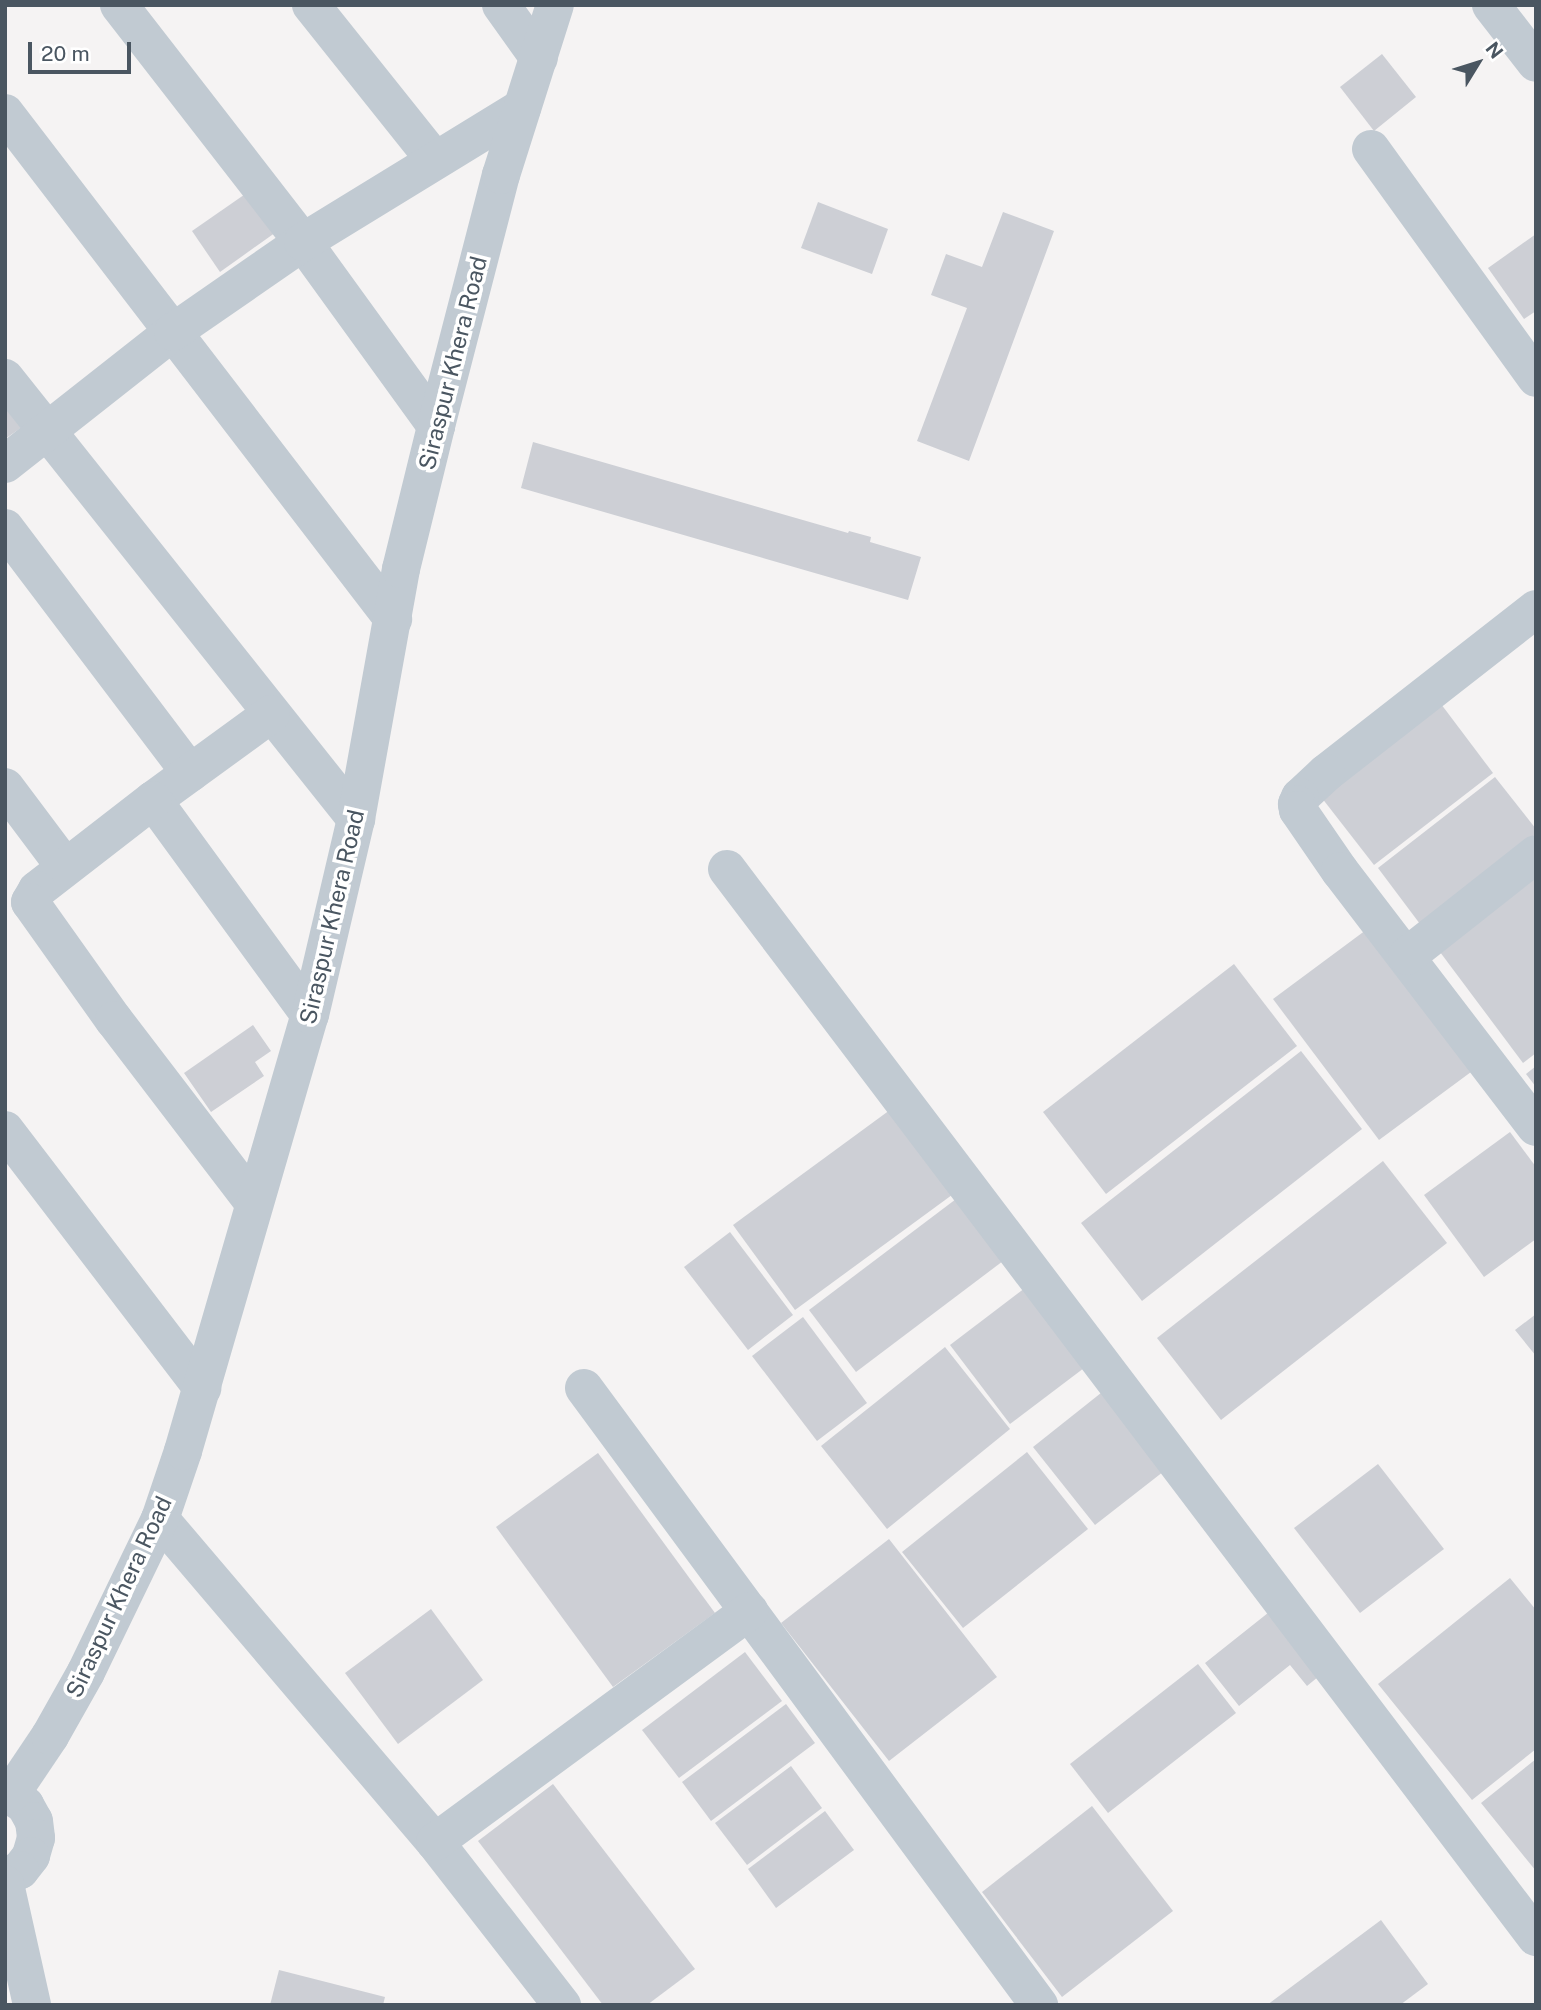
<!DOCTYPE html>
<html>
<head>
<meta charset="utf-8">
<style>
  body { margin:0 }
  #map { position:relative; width:1541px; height:2010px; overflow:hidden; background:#f5f3f3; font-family:"Public Sans",sans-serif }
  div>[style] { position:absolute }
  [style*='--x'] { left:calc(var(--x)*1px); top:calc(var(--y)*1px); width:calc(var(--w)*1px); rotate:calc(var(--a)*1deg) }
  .building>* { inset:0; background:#cdcfd5 }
  .minor>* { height:38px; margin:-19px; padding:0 19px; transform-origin:19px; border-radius:19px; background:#c1cad2 }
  span { translate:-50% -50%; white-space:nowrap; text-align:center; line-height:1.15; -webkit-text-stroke:7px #fff; paint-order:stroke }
  .street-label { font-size:23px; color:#4a5661 }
  .frame { position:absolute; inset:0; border:7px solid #4a5661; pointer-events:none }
  .north { position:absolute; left:1443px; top:28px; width:70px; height:70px; -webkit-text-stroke:5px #fff; paint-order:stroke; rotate:52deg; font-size:19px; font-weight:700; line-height:28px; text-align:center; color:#4a5661 }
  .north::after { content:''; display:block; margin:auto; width:24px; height:32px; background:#4a5661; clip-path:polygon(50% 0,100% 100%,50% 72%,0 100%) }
  .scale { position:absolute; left:28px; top:42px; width:103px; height:32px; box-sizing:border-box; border:4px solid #4a5661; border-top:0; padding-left:9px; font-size:21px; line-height:24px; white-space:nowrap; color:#4a5661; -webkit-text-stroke:5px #fff; paint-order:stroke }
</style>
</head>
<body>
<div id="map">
  <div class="building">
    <div style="clip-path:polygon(1382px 54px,1416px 97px,1374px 131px,1340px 87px)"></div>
    <div style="clip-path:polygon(251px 190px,279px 230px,220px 272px,192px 231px)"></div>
    <div style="clip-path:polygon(818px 202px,888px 229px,872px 274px,801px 248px)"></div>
    <div style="clip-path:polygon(1003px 212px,1054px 231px,969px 461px,917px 441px,967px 308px,931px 295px,946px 254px,982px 267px)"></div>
    <div style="clip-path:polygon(1536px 234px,1536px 311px,1524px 319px,1488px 268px)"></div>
    <div style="clip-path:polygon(5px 389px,29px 422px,5px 439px)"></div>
    <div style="clip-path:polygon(533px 442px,848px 533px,849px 531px,871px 537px,870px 542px,921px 557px,908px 600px,521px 488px)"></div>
    <div style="clip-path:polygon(1438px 700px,1493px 773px,1374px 865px,1318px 793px)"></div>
    <div style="clip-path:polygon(1495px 777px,1536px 829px,1536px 834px,1420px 924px,1378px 868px)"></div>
    <div style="clip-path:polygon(1536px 875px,1536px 1053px,1523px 1063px,1437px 948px)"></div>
    <div style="clip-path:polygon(1366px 930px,1471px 1072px,1379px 1140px,1273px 999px)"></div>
    <div style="clip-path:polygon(1234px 964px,1297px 1046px,1106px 1194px,1043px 1112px)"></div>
    <div style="clip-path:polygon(253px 1025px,271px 1051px,255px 1062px,264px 1076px,211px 1112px,184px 1073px)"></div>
    <div style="clip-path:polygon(1301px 1051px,1362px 1129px,1142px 1301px,1081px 1223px)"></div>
    <div style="clip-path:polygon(1536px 1066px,1536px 1087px,1526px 1074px)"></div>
    <div style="clip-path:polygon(894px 1107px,956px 1192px,795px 1310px,733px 1225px)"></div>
    <div style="clip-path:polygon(1510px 1132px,1536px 1167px,1536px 1239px,1484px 1277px,1424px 1195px)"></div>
    <div style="clip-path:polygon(1383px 1161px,1447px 1243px,1221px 1420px,1157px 1338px)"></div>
    <div style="clip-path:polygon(960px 1196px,1007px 1258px,856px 1372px,809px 1310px)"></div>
    <div style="clip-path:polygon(730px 1232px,793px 1315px,748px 1350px,684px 1267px)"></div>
    <div style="clip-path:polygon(1029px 1285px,1088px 1365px,1010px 1424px,950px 1345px)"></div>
    <div style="clip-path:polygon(1536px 1314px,1536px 1356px,1515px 1330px)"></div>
    <div style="clip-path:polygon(803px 1317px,867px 1403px,817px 1441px,752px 1356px)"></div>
    <div style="clip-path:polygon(945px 1347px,1010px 1429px,887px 1529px,821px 1446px)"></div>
    <div style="clip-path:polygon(1106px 1389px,1168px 1468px,1095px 1525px,1033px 1447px)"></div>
    <div style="clip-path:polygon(1027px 1452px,1088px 1529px,963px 1628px,902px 1552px)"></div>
    <div style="clip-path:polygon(598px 1453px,715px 1613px,613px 1687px,496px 1527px)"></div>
    <div style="clip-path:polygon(1378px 1464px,1444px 1549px,1360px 1613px,1294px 1528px)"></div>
    <div style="clip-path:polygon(889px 1539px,997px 1677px,889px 1761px,781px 1623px)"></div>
    <div style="clip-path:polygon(1510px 1578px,1536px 1610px,1536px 1749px,1472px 1800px,1378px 1684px)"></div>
    <div style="clip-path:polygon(431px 1609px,483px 1680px,398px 1744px,345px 1673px)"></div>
    <div style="clip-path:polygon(1273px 1609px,1324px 1672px,1307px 1686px,1290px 1665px,1239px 1706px,1205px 1663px)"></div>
    <div style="clip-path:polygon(745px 1652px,782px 1701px,679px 1778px,642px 1730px)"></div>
    <div style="clip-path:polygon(1198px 1664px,1236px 1713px,1108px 1813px,1070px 1764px)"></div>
    <div style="clip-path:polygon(786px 1704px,815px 1743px,711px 1821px,682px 1782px)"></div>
    <div style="clip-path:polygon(1536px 1759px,1536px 1871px,1481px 1803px)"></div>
    <div style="clip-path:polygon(791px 1766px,822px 1808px,747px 1865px,715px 1823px)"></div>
    <div style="clip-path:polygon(553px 1784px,695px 1969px,647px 2005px,603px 2005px,478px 1841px)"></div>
    <div style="clip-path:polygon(1092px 1806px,1173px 1911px,1062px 1997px,982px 1892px)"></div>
    <div style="clip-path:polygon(825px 1811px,854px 1850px,776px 1908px,748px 1869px)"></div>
    <div style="clip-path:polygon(1381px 1920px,1428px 1984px,1400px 2005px,1267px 2005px)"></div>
    <div style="clip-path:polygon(279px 1970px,385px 1997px,383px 2005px,270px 2005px)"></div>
  </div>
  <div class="minor">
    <div style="--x:119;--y:5;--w:300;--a:52.2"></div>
    <div style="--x:303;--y:242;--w:227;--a:54.1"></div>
    <div style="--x:311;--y:5;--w:197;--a:51.4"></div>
    <div style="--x:501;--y:5;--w:65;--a:54.4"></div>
    <div style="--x:1491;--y:5;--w:73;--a:52.2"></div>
    <div style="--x:5;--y:113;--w:638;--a:52.52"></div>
    <div style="--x:1371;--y:149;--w:282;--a:54.2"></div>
    <div style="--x:5;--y:378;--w:564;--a:51.48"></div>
    <div style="--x:5;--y:464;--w:214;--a:-38.2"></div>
    <div style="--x:173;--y:332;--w:158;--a:-34.7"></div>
    <div style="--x:303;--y:242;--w:257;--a:-31.5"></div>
    <div style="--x:5;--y:528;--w:307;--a:52.9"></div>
    <div style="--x:1536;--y:609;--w:266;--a:142"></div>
    <div style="--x:1326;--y:773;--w:35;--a:137"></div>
    <div style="--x:1300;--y:797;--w:8;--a:113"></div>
    <div style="--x:1297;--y:804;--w:6;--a:81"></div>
    <div style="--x:1298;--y:810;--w:74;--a:55.5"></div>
    <div style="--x:1340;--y:871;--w:322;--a:52.6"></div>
    <div style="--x:271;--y:714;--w:146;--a:143.9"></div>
    <div style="--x:153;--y:800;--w:266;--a:53.9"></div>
    <div style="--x:5;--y:787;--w:100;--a:53.1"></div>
    <div style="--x:153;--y:800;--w:147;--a:142.2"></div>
    <div style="--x:37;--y:890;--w:14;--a:120"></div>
    <div style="--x:30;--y:902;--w:145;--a:54.6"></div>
    <div style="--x:114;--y:1020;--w:229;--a:52.6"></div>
    <div style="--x:727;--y:869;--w:1340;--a:52.86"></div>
    <div style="--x:1407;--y:956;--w:164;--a:-38.3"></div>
    <div style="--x:5;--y:1130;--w:325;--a:52.6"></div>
    <div style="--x:584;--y:1388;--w:767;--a:53.59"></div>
    <div style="--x:160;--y:1519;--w:424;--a:49.6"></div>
    <div style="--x:435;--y:1842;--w:207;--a:52.1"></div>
    <div style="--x:5;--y:1792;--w:24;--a:33"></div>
    <div style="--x:25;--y:1805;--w:18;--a:61"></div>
    <div style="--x:34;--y:1821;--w:17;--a:83"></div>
    <div style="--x:36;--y:1838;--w:19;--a:106"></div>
    <div style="--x:31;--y:1856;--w:18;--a:128"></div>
    <div style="--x:20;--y:1870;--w:17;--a:155"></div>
    <div style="--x:11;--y:1794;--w:70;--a:-56.1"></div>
    <div style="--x:50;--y:1736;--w:73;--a:-60.6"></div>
    <div style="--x:86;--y:1672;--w:170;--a:-64.2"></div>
    <div style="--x:160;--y:1519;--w:72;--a:-71.3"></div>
    <div style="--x:183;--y:1451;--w:454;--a:-73.8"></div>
    <div style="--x:310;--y:1015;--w:201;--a:-76.8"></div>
    <div style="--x:356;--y:819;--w:254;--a:-79.8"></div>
    <div style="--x:401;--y:569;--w:147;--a:-76.2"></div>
    <div style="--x:436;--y:426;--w:259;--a:-75.5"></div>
    <div style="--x:501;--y:175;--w:178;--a:-72.4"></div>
    <div style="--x:435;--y:1842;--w:390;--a:-36.3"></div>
    <div style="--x:5;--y:1884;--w:124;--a:77.4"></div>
  </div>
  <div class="street-label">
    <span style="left:453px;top:363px;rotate:-76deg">Siraspur Khera Road</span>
    <span style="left:332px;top:917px;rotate:-77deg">Siraspur Khera Road</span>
    <span style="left:119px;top:1597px;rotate:-65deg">Siraspur Khera Road</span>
  </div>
  <div class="frame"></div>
  <div class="north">N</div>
  <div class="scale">20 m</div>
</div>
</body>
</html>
